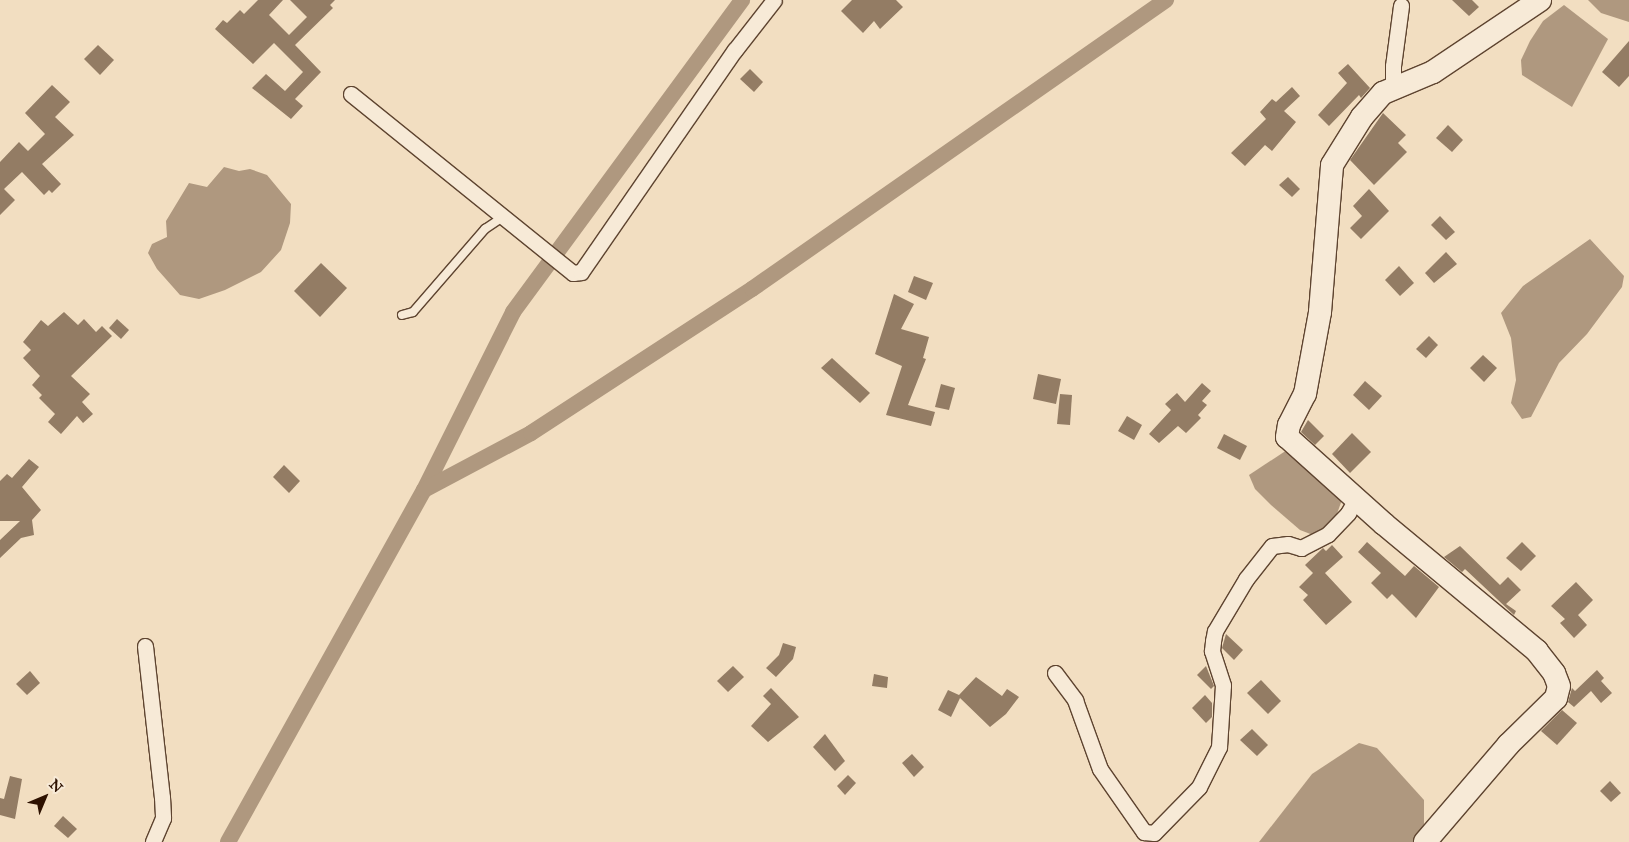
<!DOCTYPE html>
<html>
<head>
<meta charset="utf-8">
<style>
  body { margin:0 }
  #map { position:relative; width:1629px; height:842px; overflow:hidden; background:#f2dec1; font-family:"IM FELL Great Primer",serif }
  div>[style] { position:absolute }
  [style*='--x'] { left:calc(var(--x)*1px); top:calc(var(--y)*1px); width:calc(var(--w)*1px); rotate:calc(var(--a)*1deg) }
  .water>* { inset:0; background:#af987f }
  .canal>* { height:16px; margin:-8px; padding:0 8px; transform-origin:8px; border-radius:8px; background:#af987f }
  .building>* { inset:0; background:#937c64 }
  .roads { filter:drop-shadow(1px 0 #5e4430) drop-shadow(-1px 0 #5e4430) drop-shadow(0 1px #5e4430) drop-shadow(0 -1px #5e4430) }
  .lane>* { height:8px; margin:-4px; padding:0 4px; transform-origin:4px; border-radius:4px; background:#f7ead7 }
  .street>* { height:15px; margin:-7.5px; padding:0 7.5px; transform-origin:7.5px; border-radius:7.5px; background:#f7ead7 }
  .secondary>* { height:22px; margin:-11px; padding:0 11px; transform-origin:11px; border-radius:11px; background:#f7ead7 }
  span { translate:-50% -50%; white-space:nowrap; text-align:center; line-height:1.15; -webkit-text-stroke:5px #f7ead7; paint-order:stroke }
  .north { position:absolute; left:20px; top:772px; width:50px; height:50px; -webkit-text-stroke:4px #f7ead7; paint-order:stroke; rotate:45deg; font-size:14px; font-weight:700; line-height:20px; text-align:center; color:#2d1100 }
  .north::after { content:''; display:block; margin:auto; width:18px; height:22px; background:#2d1100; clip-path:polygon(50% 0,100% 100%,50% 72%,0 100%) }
</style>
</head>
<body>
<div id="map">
  <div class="water">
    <div style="clip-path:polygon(1588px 0,1629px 0,1629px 22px,1601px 13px)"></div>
    <div style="clip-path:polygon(1564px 5px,1608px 39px,1572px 107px,1522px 75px,1521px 60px,1530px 41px,1543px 21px)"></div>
    <div style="clip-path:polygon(224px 167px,239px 171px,250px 169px,267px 175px,291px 204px,290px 223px,281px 250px,261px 272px,225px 290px,199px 299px,180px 295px,157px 269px,148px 253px,152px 244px,167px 237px,166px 221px,189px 183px,207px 187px)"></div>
    <div style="clip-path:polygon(1590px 239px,1624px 276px,1622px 287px,1587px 334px,1559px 363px,1531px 417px,1522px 419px,1511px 403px,1516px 380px,1511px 338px,1501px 313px,1523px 286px)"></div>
    <div style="clip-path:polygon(1287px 450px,1343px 497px,1334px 522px,1313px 535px,1300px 530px,1271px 505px,1255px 489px,1249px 475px)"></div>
    <div style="clip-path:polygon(1359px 743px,1377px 748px,1424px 800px,1424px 829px,1414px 842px,1259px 842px,1312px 774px)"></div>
  </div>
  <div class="canal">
    <div style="--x:424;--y:490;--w:199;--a:-63.4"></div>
    <div style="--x:513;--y:312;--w:387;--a:-53.7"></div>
    <div style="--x:228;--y:842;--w:403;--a:-60.9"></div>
    <div style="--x:424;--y:490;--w:121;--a:-28"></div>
    <div style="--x:531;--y:433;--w:264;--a:-33.1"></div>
    <div style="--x:752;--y:289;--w:505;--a:-34.92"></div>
  </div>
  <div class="building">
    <div style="clip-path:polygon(258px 0,283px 0,269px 15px,289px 35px,307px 17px,290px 0,335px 0,330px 5px,333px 8px,295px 45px,321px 72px,295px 99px,303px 106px,291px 119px,252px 88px,266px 74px,285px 91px,303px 72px,274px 43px,253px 64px,215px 29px,223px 20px,227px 23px,240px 10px,244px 14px)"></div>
    <div style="clip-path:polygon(852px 0,896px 0,903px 7px,880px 29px,874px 21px,863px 33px,841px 11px)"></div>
    <div style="clip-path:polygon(1452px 0,1472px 0,1479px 7px,1469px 16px)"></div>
    <div style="clip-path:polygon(1629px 41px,1629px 76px,1619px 87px,1602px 72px)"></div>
    <div style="clip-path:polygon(98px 45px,114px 60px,100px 75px,84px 59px)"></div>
    <div style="clip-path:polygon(1348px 64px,1370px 88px,1361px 98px,1359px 95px,1329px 126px,1318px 115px,1347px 83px,1338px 73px)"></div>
    <div style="clip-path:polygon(750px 69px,763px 82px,754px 92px,740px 79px)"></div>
    <div style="clip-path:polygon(52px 85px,70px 102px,55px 117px,74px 135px,42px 164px,61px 184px,52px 193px,49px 190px,44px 195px,22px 172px,4px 189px,15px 200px,0 215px,0 162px,19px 142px,28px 151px,45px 134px,25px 113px)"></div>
    <div style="clip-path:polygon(1292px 87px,1300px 96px,1284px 111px,1296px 122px,1272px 151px,1265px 145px,1245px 166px,1231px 153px,1266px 119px,1260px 112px,1272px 99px,1276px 102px)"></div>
    <div style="clip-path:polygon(1383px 113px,1406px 135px,1398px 143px,1407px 152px,1374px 185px,1350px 160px)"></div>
    <div style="clip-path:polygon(1448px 125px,1463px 140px,1452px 152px,1436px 138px)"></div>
    <div style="clip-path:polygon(1288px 177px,1300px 189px,1292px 197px,1279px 185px)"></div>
    <div style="clip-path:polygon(1369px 189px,1389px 211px,1361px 239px,1350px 228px,1362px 216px,1353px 206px)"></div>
    <div style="clip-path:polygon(1440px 216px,1455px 232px,1446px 240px,1431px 225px)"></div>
    <div style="clip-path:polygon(1446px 252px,1457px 264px,1434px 283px,1425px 273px)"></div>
    <div style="clip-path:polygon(321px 263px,347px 288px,320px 317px,294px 291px)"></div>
    <div style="clip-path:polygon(1399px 266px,1414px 283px,1400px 296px,1385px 280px)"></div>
    <div style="clip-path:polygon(914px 276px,933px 283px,926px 300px,908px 292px)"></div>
    <div style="clip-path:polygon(894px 294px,914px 304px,901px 329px,929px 337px,923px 358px,926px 359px,908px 405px,935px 412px,931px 426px,886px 415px,902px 366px,875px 354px)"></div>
    <div style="clip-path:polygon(64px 312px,78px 325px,84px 319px,96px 332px,102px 326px,112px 336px,71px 376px,90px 394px,82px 402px,93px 414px,83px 423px,77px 416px,61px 434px,48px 422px,55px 414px,39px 398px,42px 395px,32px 385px,40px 376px,23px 358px,31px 350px,23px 342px,41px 320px,48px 326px)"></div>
    <div style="clip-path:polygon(117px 319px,129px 330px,121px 339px,109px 328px)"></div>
    <div style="clip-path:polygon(1429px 336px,1438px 345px,1426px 358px,1416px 349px)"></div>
    <div style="clip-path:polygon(1483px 355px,1497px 368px,1484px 382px,1470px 368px)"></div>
    <div style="clip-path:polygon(832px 358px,870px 393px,860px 403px,821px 368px)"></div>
    <div style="clip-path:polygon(1038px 374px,1061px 379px,1056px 404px,1033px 399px)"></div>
    <div style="clip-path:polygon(1365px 381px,1382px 396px,1369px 410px,1353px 395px)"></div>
    <div style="clip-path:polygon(1202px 383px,1211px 391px,1202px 401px,1207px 405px,1198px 415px,1201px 418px,1186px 433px,1178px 426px,1159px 443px,1149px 434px,1171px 410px,1165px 404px,1177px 393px,1185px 402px)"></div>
    <div style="clip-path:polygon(941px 384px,955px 388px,949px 410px,935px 407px)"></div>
    <div style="clip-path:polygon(1060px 394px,1072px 395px,1070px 425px,1057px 424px)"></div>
    <div style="clip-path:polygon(1127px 416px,1142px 425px,1134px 440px,1118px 431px)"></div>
    <div style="clip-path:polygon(1308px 420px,1324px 436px,1315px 445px,1301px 432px)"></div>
    <div style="clip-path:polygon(1352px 433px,1371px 452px,1350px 473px,1332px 454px)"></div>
    <div style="clip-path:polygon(1224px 434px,1247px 446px,1240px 460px,1217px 448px)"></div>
    <div style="clip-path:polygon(29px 459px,39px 467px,22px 487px,41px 510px,32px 520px,34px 535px,21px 538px,0 558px,0 540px,20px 521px,0 521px,0 481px,7px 474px,12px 478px)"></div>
    <div style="clip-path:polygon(284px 465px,300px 481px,289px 493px,273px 477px)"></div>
    <div style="clip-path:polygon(1367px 542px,1405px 576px,1414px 566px,1439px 587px,1416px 618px,1392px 594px,1387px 599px,1371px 583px,1381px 573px,1358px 552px)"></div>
    <div style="clip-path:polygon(1522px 542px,1536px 556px,1521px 571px,1506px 558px)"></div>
    <div style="clip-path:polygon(1332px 545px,1343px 557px,1325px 573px,1352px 602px,1326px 625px,1303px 600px,1308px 595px,1299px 587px,1313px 573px,1305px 565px,1323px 548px,1326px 551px)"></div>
    <div style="clip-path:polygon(1460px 546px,1500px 585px,1508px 577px,1521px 590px,1506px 604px,1516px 611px,1514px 615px,1465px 569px,1462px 572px,1444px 557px)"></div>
    <div style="clip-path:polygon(1576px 582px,1593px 600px,1578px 615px,1587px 625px,1574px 638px,1560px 623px,1565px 619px,1551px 606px)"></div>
    <div style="clip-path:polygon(1226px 634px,1243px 650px,1234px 660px,1222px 648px)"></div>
    <div style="clip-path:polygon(783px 643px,796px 647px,793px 659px,776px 677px,766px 668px,779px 655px)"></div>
    <div style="clip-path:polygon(733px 666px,744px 677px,728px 692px,717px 681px)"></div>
    <div style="clip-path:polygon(1206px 666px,1214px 686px,1211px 689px,1197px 675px)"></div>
    <div style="clip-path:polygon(1597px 670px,1604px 678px,1601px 681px,1612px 693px,1601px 703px,1591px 691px,1574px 707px,1568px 702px,1572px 688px,1575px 691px)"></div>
    <div style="clip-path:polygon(30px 671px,40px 683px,27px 695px,16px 684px)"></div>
    <div style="clip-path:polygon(874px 674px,888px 677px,887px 688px,872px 686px)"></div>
    <div style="clip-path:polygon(976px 677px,1002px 696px,1007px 689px,1019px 697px,1006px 714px,990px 727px,960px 698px,951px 717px,938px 710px,948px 690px,959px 695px)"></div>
    <div style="clip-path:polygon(1261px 680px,1281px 701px,1268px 714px,1247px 693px)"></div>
    <div style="clip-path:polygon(771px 688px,799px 717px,768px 742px,751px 726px,771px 704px,763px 696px)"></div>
    <div style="clip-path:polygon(1205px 695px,1212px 703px,1212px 717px,1206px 723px,1192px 708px)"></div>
    <div style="clip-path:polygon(1562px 710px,1577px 723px,1557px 745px,1541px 731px)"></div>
    <div style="clip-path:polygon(1252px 729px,1268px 745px,1257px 756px,1240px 740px)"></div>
    <div style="clip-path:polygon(825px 734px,845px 761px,835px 771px,813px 747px)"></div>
    <div style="clip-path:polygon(912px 754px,924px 767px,914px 777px,902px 763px)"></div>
    <div style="clip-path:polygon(848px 775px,856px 783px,845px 795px,837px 786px)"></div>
    <div style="clip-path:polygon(10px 776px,22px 779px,15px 819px,0 815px,0 798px,4px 799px)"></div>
    <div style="clip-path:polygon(1610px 781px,1621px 793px,1611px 802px,1600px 791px)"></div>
    <div style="clip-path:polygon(63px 816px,77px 829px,68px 838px,54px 826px)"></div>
  </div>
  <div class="roads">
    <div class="lane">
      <div style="--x:402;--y:315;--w:11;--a:-15"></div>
      <div style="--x:413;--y:312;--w:110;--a:-49.1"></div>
      <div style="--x:485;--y:229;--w:22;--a:-34"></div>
    </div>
    <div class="street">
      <div style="--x:1393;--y:88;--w:22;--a:-90"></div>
      <div style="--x:1393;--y:66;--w:61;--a:-82.4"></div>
      <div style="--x:351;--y:94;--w:285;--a:38.9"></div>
      <div style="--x:573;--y:273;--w:8;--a:-7"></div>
      <div style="--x:581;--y:272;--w:270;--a:-55.3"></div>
      <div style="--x:735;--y:50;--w:63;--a:-52"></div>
      <div style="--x:145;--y:646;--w:152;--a:83.6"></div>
      <div style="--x:162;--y:797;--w:21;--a:87"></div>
      <div style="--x:163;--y:818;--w:26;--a:113"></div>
      <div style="--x:1055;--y:673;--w:34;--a:53"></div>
      <div style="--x:1075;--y:700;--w:73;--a:70.1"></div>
      <div style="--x:1100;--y:769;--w:77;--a:55.1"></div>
      <div style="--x:1144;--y:832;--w:10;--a:6"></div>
      <div style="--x:1154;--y:833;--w:64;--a:-45.6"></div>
      <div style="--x:1199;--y:787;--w:45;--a:-63.4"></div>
      <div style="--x:1219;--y:747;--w:62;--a:-86.3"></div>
      <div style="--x:1223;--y:685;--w:36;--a:-108"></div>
      <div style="--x:1212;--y:651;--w:10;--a:-84"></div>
      <div style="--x:1213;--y:641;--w:10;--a:-79"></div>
      <div style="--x:1215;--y:631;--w:61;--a:-59.2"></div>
      <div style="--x:1246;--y:579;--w:42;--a:-51.8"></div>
      <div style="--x:1272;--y:546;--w:16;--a:-7"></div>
      <div style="--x:1288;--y:544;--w:14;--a:17"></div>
      <div style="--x:1301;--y:548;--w:30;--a:-27"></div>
      <div style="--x:1328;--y:534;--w:29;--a:-46"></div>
      <div style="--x:1348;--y:513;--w:16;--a:-60"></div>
    </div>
    <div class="secondary">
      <div style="--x:1425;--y:842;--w:128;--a:-49.4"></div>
      <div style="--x:1508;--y:745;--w:67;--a:-44.4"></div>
      <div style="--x:1556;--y:698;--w:12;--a:-76"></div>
      <div style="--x:1559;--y:686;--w:14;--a:-111"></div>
      <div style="--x:1554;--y:673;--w:28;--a:-128"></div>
      <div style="--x:1537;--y:651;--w:199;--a:-140.3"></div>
      <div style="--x:1384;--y:524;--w:130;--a:-138.1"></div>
      <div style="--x:1287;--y:437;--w:12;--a:-81"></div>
      <div style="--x:1289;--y:425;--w:35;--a:-63"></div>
      <div style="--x:1305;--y:394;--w:83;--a:-79.6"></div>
      <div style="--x:1320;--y:312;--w:147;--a:-85.3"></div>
      <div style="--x:1332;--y:165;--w:57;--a:-58"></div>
      <div style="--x:1362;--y:117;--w:32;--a:-49"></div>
      <div style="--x:1383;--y:93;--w:54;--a:-22.8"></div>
      <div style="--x:1433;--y:72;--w:129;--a:-33.9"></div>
    </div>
  </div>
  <div class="north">N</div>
</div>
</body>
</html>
